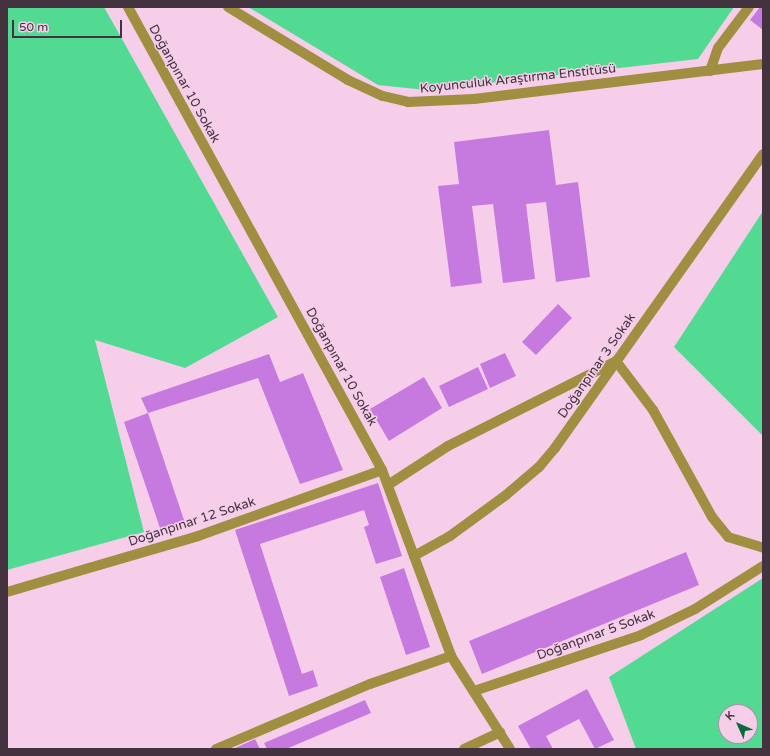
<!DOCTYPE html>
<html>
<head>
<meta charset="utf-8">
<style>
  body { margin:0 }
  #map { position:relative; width:770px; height:756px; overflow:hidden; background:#f6ceea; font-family:"Varela Round",sans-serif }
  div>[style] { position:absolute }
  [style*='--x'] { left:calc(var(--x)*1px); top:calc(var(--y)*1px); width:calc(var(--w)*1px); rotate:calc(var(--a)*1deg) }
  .green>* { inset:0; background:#52da92 }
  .building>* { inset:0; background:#c67ae0 }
  .minor>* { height:10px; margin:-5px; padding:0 5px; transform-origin:5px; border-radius:5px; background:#a08f41 }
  span { translate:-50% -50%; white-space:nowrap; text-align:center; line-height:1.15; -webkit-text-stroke:3px #f6ceea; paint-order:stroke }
  .street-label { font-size:13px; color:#42333e }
  .frame { position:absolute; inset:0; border:8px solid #42333e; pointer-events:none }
  .north { position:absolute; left:718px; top:704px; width:40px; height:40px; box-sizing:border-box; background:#f6ceea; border:1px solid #ae90a5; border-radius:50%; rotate:315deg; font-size:11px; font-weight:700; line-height:16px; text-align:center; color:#42333e }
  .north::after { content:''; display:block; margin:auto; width:14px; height:18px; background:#076a3f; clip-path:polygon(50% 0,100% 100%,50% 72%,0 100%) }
  .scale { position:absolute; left:12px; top:20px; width:110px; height:18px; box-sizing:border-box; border:2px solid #42333e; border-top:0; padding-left:5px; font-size:12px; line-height:14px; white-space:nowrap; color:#42333e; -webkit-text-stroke:3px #f6ceea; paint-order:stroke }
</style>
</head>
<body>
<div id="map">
  <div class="green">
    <div style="clip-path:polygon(7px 7px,104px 7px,278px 317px,185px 368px,95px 340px,144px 532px,7px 570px)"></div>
    <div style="clip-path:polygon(248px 7px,734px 7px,698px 59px,426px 90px,378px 85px)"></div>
    <div style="clip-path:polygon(763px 211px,763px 436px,674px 347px)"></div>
    <div style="clip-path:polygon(evenodd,763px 578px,763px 749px,636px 749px,609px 677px,763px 578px,726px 712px,750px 712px,750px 736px,726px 736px,726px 712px)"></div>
  </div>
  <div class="building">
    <div style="clip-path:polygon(760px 7px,763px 7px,763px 30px,750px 20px)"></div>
    <div style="clip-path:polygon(549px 130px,556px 185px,578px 182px,590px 277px,556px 282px,546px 202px,526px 204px,535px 279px,503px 283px,493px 204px,472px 206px,482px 283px,451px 287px,438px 186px,459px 184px,454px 142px)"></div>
    <div style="clip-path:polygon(558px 304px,572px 318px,536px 355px,522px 342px)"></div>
    <div style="clip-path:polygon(505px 353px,516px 376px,490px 388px,480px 364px)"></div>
    <div style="clip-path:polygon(269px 354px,280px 382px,303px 373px,343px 470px,300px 484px,258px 378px,148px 413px,185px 523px,161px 531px,124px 422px,148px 413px,141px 398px)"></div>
    <div style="clip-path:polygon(478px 367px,488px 389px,449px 407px,439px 386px)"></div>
    <div style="clip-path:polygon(424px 377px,442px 408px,389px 441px,370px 409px)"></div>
    <div style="clip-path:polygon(378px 483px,402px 556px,376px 564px,364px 527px,369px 525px,364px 510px,260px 544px,302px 674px,313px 670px,318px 686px,289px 696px,235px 530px)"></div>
    <div style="clip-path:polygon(686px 552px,699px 585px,482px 674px,469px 641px)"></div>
    <div style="clip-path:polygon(404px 568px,430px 647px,406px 655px,380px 577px)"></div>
    <div style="clip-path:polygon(587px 689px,614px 740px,595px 749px,579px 719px,546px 736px,553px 749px,531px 749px,518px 726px)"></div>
    <div style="clip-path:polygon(365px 700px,371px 713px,286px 749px,267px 749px,264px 743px)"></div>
    <div style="clip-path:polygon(255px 739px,260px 749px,233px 749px)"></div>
  </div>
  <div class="minor">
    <div style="--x:128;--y:7;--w:528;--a:61.25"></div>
    <div style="--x:382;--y:470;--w:198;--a:69.6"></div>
    <div style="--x:451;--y:656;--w:110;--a:57.6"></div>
    <div style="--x:228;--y:7;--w:140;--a:31.3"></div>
    <div style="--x:348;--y:80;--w:38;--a:25"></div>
    <div style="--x:383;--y:96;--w:26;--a:13"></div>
    <div style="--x:408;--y:102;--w:66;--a:-2.6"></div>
    <div style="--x:474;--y:99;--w:291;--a:-6.9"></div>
    <div style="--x:710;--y:71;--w:24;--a:-71"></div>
    <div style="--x:718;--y:48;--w:51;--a:-52.9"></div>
    <div style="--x:388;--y:485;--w:72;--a:-33"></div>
    <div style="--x:448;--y:446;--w:188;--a:-26.8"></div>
    <div style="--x:616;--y:361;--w:61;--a:52.9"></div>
    <div style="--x:653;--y:410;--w:122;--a:61.1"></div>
    <div style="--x:712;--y:517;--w:26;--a:51"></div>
    <div style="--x:728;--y:537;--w:37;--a:17"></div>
    <div style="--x:414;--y:556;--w:41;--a:-29.1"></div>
    <div style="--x:450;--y:536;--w:69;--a:-36.2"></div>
    <div style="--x:506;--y:495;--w:43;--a:-40.3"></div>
    <div style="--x:539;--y:467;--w:25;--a:-50"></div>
    <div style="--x:555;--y:448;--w:360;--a:-54.7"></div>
    <div style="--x:7;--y:592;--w:199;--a:-16.3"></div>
    <div style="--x:198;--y:536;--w:195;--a:-19.7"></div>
    <div style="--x:474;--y:691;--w:176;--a:-18.5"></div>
    <div style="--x:641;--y:635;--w:60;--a:-25.7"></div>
    <div style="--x:695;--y:609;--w:80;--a:-32.3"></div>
    <div style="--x:216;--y:749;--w:167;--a:-22.9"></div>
    <div style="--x:370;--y:684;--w:86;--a:-19.1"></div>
    <div style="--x:464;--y:749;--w:40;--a:-25"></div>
  </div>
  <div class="street-label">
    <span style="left:518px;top:79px;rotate:-6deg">Koyunculuk Araştırma Enstitüsü</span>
    <span style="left:184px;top:84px;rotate:61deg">Doğanpınar 10 Sokak</span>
    <span style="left:597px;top:366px;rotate:-55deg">Doğanpınar 3 Sokak</span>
    <span style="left:341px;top:367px;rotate:61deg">Doğanpınar 10 Sokak</span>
    <span style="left:192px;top:522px;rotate:-18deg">Doğanpınar 12 Sokak</span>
    <span style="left:596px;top:635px;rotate:-20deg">Doğanpınar 5 Sokak</span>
  </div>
  <div class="frame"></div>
  <div class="north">K</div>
  <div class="scale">50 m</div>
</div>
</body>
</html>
